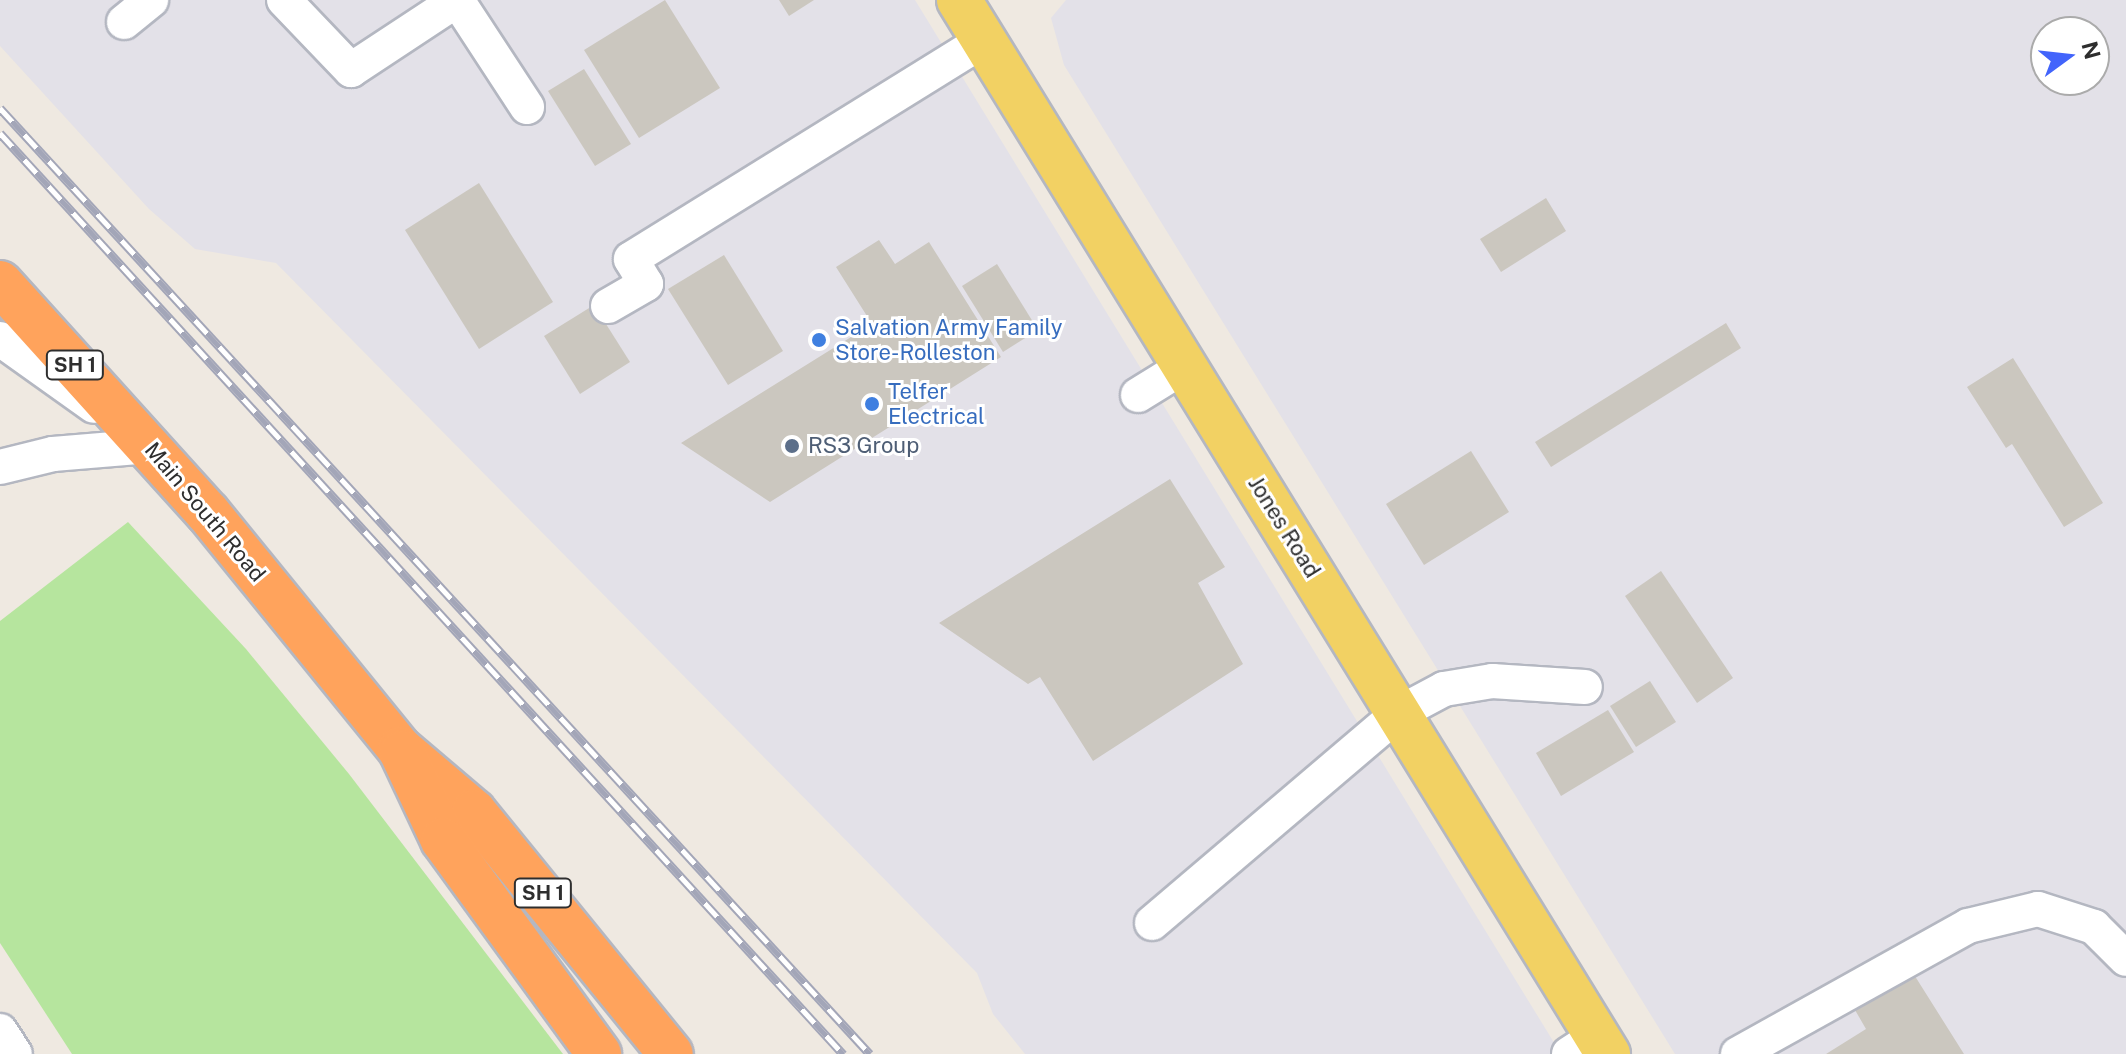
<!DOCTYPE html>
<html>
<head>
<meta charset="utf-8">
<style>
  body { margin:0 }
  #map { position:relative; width:2126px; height:1054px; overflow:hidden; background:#efe9e1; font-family:"Public Sans",sans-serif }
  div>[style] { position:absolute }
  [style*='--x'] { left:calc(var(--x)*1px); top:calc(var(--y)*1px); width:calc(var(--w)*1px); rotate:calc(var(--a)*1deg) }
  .industrial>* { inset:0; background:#e3e1e8 }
  .green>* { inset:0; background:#b6e59e }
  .building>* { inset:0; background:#cbc7bf }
  .roads { filter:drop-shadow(2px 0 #b4b7c1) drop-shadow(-2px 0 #b4b7c1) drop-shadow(0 2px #b4b7c1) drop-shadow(0 -2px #b4b7c1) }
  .minor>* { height:34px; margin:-17px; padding:0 17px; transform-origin:17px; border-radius:17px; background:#fff }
  .major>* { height:44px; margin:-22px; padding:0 22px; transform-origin:22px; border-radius:22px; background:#f2d163 }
  .highway>* { height:44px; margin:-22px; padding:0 22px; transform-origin:22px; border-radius:22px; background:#ffa35c }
  .rail>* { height:9px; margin-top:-4.5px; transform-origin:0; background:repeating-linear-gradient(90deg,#fff 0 18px,#a3a6b8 0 36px); box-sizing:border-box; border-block:2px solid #a3a6b8 }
  .dots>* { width:22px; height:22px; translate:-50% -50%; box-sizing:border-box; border:4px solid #fff; border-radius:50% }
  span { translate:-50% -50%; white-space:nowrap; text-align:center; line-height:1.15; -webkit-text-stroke:6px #fff; paint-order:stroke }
  .shield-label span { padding:2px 6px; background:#fff; border:2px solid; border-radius:6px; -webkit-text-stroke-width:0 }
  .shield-label { font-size:20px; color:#2e2e2e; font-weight:700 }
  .shop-label { font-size:22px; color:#366cbe }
  .left { translate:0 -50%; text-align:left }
  .service-label { font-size:22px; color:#4e5e75 }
  .street-label { font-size:22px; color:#2e2e2e }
  .north { position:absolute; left:2030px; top:16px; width:80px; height:80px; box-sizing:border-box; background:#fff; border:2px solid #ababab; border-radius:50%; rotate:75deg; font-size:22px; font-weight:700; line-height:32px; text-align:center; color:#2e2e2e }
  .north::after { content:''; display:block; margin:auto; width:28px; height:36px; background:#4264fb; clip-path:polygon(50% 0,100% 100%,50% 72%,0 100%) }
</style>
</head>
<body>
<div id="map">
  <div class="industrial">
    <div style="clip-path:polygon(0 0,915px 0,1561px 1054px,1025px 1054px,993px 1014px,977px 973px,276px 263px,195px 249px,149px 209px,0 46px)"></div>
    <div style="clip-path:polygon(evenodd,1066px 0,2126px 0,2126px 1054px,1675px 1054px,1064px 65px,1051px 18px,1066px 0,2046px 32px,2094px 32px,2094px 80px,2046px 80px,2046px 32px)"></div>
  </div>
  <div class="green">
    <div style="clip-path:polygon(128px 522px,246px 649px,349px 774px,563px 1054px,72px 1054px,0 943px,0 621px)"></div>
  </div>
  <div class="building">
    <div style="clip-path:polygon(665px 0,720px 88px,639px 138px,584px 50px)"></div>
    <div style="clip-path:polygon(779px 0,814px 0,789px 16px)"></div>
    <div style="clip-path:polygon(584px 69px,631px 144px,595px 166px,548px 91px)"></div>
    <div style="clip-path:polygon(479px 183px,553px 302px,479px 349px,405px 230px)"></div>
    <div style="clip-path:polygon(1546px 198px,1566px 231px,1501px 272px,1480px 239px)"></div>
    <div style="clip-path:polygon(879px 240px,895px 264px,929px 242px,1001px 357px,770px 502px,681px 443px,872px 324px,836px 267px)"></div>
    <div style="clip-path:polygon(724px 255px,783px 351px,728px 385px,668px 289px)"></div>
    <div style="clip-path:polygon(997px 264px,1038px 330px,1003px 352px,962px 286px)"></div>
    <div style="clip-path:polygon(594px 305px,630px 362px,580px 394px,544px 336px)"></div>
    <div style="clip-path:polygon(1726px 323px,1741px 348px,1551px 467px,1535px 442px)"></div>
    <div style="clip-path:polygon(2013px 358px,2103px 503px,2064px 527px,2012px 444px,2006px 448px,1967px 387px)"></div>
    <div style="clip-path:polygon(1471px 451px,1509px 512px,1424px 565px,1386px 504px)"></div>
    <div style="clip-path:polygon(1170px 479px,1225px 567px,1198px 583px,1243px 664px,1093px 761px,1040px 677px,1028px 684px,939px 623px)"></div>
    <div style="clip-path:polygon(1661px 571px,1733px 678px,1697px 703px,1625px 596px)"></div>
    <div style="clip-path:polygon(1650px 681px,1676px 722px,1636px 747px,1610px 706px)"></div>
    <div style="clip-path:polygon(1608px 710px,1634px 752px,1561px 796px,1536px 753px)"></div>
    <div style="clip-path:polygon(1913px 973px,1964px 1054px,1826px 1054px,1866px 1029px,1855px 1010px)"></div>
  </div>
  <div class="roads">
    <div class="minor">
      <div style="--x:284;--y:0;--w:97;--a:46.3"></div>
      <div style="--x:351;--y:70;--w:127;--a:-33.4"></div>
      <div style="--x:457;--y:0;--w:128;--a:56.8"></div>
      <div style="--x:124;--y:22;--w:35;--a:-39"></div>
      <div style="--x:608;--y:306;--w:44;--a:-30.1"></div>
      <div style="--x:646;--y:284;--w:29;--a:-121"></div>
      <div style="--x:631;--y:259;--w:415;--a:-31.8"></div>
      <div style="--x:0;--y:339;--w:115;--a:35.5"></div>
      <div style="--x:1138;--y:395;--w:55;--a:-31.7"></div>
      <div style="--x:0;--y:467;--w:55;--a:-13.8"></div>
      <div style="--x:53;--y:454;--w:97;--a:-4.7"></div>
      <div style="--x:1152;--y:923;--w:324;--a:-40.4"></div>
      <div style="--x:1399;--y:713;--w:51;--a:-28.1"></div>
      <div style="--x:1444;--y:689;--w:49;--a:-9.5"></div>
      <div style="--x:1492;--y:681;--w:93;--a:3.7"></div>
      <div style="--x:0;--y:1031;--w:27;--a:57"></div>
      <div style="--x:1569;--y:1054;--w:33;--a:-33"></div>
      <div style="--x:1738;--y:1054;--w:263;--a:-29.1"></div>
      <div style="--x:1968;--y:926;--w:72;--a:-13.7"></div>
      <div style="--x:2038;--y:909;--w:59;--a:17.8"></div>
      <div style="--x:2094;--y:927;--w:45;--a:45"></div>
    </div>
    <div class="major">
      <div style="--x:959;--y:0;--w:1238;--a:58.38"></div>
    </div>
    <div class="highway">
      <div style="--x:0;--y:283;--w:310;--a:47.9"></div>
      <div style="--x:208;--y:513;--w:304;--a:50.9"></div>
      <div style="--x:400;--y:749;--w:97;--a:40.4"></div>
      <div style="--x:474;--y:812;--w:312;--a:50.9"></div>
      <div style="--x:402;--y:753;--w:96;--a:64.8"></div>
      <div style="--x:443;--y:840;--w:265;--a:53.9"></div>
    </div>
  </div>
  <div class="rail">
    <div style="--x:0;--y:108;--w:1285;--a:47.4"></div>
    <div style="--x:0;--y:133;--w:1249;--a:47.53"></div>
  </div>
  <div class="dots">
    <div style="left:819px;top:340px;background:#3f7fe0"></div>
    <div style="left:872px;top:404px;background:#3f7fe0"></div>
    <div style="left:792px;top:446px;background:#5c6f8a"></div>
  </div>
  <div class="shield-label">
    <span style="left:75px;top:365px">SH 1</span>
    <span style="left:543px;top:893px">SH 1</span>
  </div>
  <div class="shop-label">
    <span class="left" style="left:835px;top:340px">Salvation Army Family<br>Store-Rolleston</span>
    <span class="left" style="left:888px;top:404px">Telfer<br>Electrical</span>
  </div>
  <div class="service-label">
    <span class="left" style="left:808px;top:446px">RS3 Group</span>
  </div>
  <div class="street-label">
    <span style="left:205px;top:512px;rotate:50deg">Main South Road</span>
    <span style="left:1284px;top:527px;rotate:58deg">Jones Road</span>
  </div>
  <div class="north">N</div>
</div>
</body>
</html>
